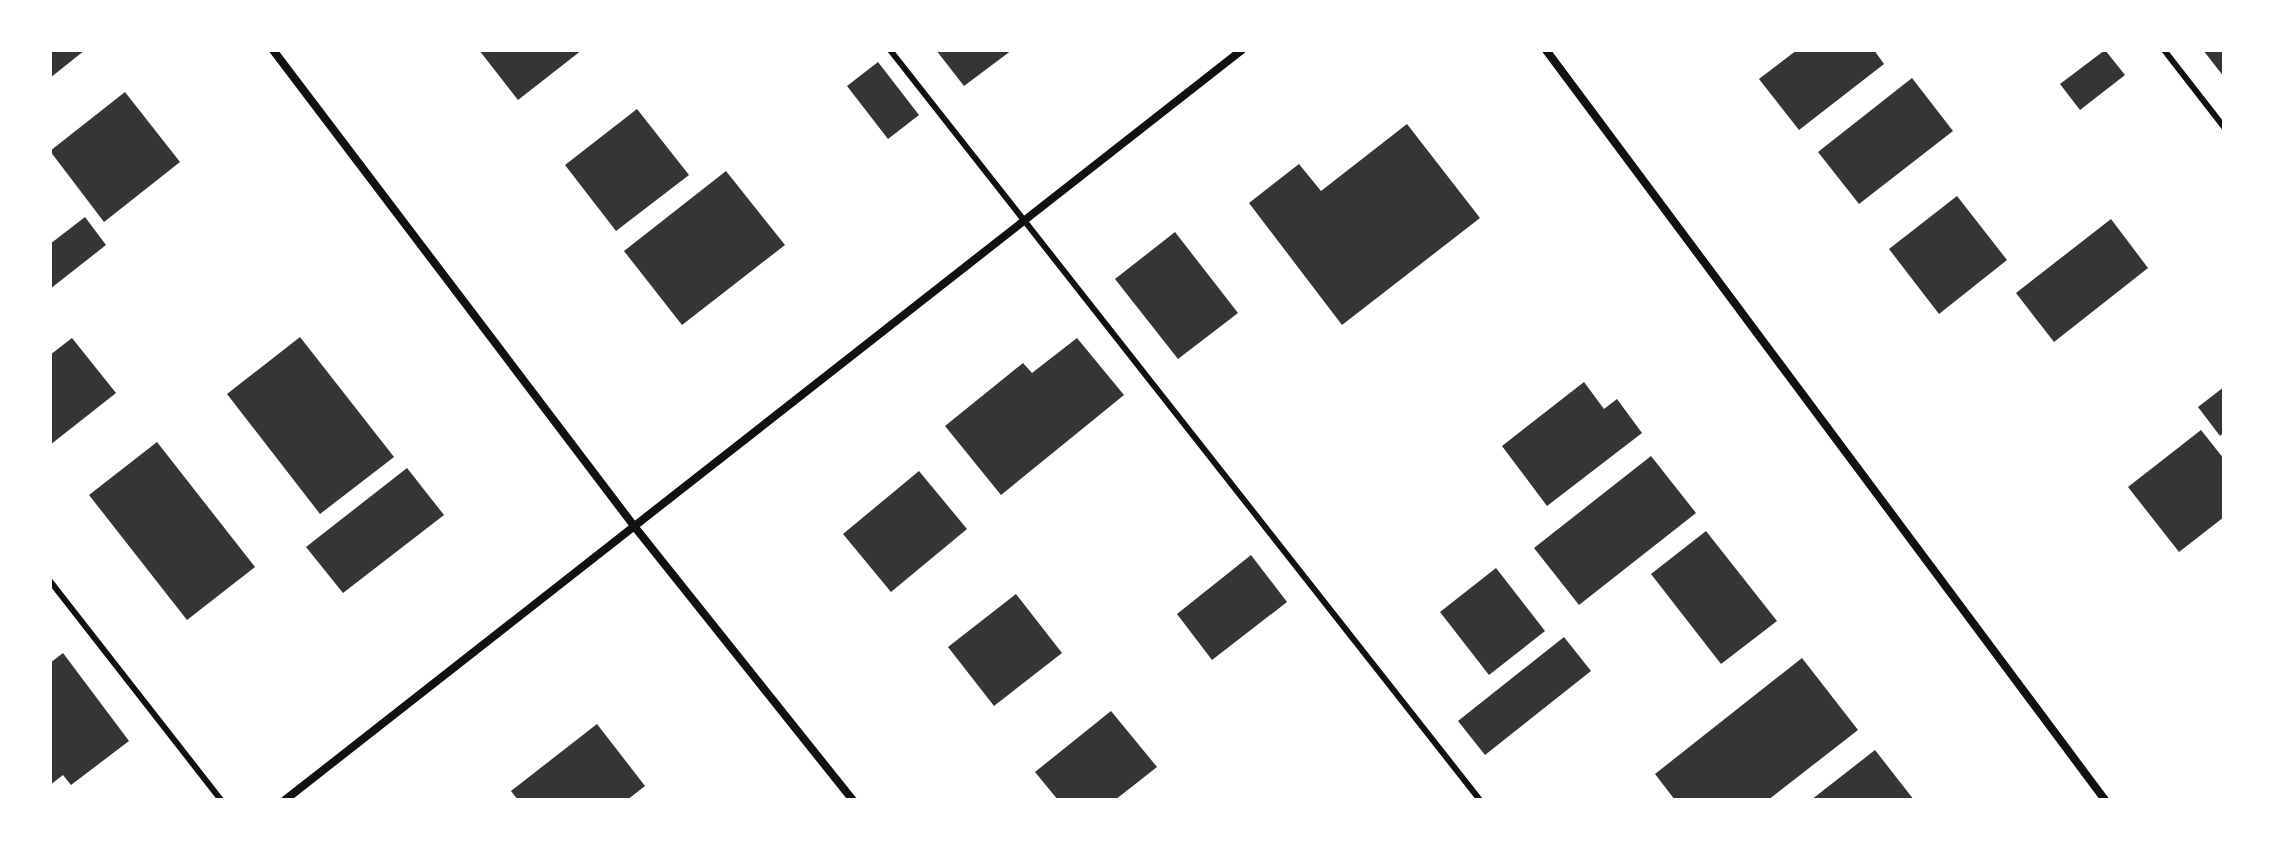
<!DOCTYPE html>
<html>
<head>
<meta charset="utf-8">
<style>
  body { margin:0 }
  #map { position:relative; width:2274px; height:850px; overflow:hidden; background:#fff; font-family:Cabin,sans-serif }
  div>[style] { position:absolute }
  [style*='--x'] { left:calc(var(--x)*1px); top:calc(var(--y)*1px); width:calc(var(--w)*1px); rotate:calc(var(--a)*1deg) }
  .building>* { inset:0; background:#353535 }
  .service>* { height:6px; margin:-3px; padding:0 3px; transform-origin:3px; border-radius:3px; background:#111 }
  .minor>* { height:8px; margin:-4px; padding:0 4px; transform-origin:4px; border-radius:4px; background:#111 }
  span { translate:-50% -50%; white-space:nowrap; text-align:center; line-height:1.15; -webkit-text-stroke:8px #fff; paint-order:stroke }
  .frame { position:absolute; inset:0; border:52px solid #fff; pointer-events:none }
</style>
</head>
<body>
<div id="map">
  <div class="building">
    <div style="clip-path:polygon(50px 50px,85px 50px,50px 78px)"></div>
    <div style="clip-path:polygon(479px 50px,582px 50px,518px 100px)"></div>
    <div style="clip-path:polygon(936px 50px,1012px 50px,964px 86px)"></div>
    <div style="clip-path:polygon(1797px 50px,1874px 50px,1884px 64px,1799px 130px,1759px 79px)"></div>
    <div style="clip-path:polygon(2105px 50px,2125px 75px,2080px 110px,2060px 84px)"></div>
    <div style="clip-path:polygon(2203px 50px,2224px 50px,2224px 77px)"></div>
    <div style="clip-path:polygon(878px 62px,919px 115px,888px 139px,847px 86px)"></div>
    <div style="clip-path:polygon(1912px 78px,1953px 131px,1859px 204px,1818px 152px)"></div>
    <div style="clip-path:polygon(125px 92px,180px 162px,104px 222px,50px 151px)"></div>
    <div style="clip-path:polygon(637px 109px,689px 175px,616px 231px,565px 165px)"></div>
    <div style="clip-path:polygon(1407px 124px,1480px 218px,1342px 325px,1249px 203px,1299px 164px,1321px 191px)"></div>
    <div style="clip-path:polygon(726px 171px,785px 245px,682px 325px,624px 251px)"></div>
    <div style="clip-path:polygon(1957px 196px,2007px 260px,1939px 314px,1889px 249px)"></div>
    <div style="clip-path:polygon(85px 217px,106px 245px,50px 289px,50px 244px)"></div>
    <div style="clip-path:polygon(2111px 219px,2148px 268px,2054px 342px,2016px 293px)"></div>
    <div style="clip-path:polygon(1175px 232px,1238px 313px,1178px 359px,1115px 279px)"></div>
    <div style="clip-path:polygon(300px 337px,394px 457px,320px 514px,227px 394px)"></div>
    <div style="clip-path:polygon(72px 338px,116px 393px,50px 445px,50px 355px)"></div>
    <div style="clip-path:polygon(1077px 338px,1124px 395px,1001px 495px,945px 426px,1023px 363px,1032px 373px)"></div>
    <div style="clip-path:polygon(1584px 382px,1604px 409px,1617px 399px,1642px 433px,1547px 506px,1502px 446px)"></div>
    <div style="clip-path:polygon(2224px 387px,2224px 432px,2220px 436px,2198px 407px)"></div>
    <div style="clip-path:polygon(2201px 430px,2224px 459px,2224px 517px,2179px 552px,2128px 487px)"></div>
    <div style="clip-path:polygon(157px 442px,255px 567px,187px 620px,89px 495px)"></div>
    <div style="clip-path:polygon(1651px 456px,1696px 513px,1579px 605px,1534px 548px)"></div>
    <div style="clip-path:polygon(407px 468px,444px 515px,343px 593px,306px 547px)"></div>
    <div style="clip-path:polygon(919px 471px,967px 529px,891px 592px,843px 534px)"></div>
    <div style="clip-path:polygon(1706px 531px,1777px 621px,1721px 664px,1651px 574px)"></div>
    <div style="clip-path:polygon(1251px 555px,1287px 602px,1212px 660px,1177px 614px)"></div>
    <div style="clip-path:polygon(1496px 568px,1545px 631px,1489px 675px,1440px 612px)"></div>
    <div style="clip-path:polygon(1016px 594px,1062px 653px,994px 706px,948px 647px)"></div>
    <div style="clip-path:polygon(1564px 637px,1591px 671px,1485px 755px,1458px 721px)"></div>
    <div style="clip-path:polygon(63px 653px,129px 741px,71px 785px,63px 775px,50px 785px,50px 663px)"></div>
    <div style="clip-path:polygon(1802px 658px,1858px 730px,1768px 800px,1675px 800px,1655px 774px)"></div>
    <div style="clip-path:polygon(1111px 711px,1157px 767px,1115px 800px,1058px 800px,1035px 772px)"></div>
    <div style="clip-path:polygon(597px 724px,645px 786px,627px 800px,518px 800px,511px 791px)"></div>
    <div style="clip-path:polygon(1875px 750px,1914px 800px,1811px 800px)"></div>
  </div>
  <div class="service">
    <div style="--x:890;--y:50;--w:954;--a:51.81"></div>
    <div style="--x:2164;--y:50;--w:98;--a:52.1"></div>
    <div style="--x:50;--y:581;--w:278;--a:52"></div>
  </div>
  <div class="minor">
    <div style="--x:273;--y:50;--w:597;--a:52.82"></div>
    <div style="--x:634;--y:526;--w:351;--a:51.4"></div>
    <div style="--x:1546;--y:50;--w:935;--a:53.3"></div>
    <div style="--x:285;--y:800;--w:1216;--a:-38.09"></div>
  </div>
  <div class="frame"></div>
</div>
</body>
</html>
